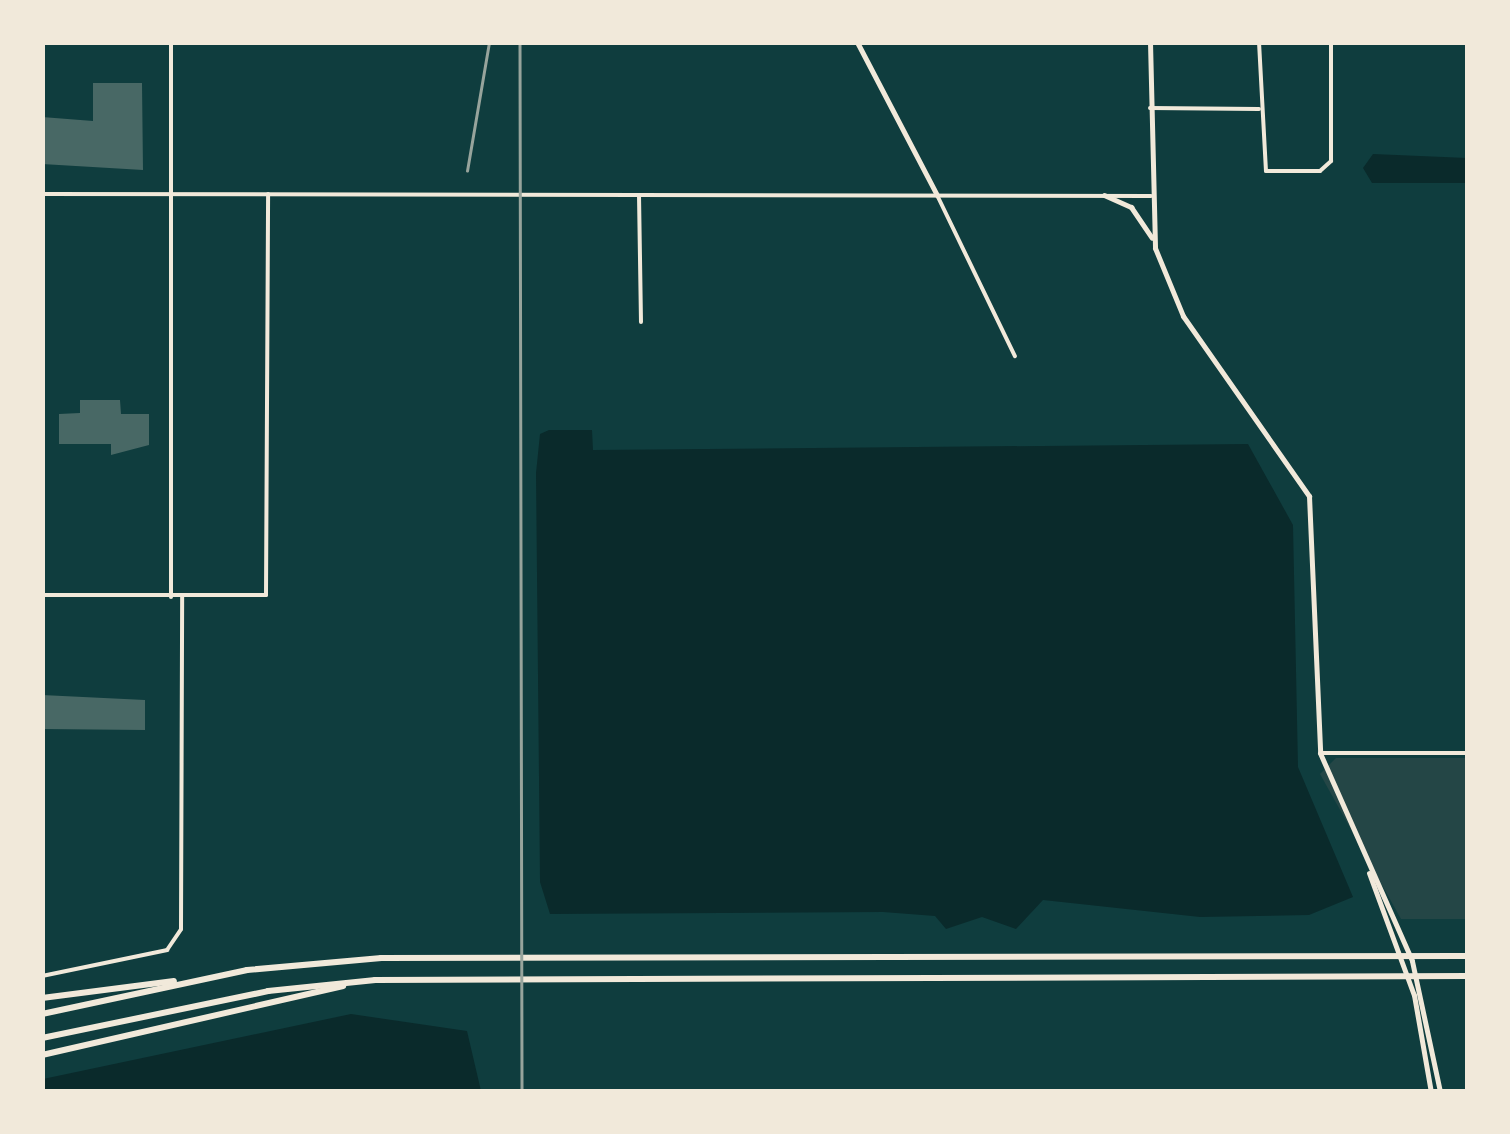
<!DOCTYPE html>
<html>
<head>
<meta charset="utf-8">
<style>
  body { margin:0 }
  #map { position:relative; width:1510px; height:1134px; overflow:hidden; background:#0f3d3e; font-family:"Fira Sans Condensed",sans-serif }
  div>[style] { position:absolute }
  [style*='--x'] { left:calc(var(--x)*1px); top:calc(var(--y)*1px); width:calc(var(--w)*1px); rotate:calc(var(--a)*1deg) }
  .green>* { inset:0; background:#244646 }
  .water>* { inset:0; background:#0a2a2b }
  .building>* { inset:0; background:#486865 }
  .minor>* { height:4px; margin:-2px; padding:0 2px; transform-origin:2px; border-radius:2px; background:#f1e9da }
  .tertiary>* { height:5px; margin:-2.5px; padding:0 2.5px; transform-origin:2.5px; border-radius:2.5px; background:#f1e9da }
  .motorway>* { height:6px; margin:-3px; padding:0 3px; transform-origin:3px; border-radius:3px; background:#f1e9da }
  .rail>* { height:2.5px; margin:-1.25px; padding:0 1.25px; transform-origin:1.25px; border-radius:1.25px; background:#97a49c }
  span { translate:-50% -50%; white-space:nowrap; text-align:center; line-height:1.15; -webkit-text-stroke:9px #f1e9da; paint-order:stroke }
  .frame { position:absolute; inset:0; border:45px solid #f1e9da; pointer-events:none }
</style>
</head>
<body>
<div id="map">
  <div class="green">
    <div style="clip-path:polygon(1336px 758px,1467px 758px,1467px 919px,1401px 919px,1320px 774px)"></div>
  </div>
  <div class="water">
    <div style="clip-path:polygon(1373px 154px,1467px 158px,1467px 183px,1372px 183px,1363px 168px)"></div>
    <div style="clip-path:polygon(549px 430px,592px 430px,593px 450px,1248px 444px,1293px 525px,1298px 767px,1353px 897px,1309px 915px,1200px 917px,1043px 900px,1016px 929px,982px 917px,946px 929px,935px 916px,883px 912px,550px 914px,540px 882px,536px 473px,540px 434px)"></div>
    <div style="clip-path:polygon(351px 1014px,467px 1031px,481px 1091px,43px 1091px,43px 1079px)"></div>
  </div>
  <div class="building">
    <div style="clip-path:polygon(93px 83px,142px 83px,143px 170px,42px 164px,42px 117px,93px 121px)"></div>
    <div style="clip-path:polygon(80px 400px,120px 400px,121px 414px,149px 414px,149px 445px,111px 455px,111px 444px,59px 444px,59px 414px,80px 413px)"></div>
    <div style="clip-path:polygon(42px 695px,145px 700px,145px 730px,42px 729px)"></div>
  </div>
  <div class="minor">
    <div style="--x:171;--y:42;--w:555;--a:90"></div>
    <div style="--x:1259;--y:42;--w:129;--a:86.9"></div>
    <div style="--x:1266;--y:171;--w:54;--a:0"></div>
    <div style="--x:1320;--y:171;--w:15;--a:-42"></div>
    <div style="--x:1331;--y:161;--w:119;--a:-90"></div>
    <div style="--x:1150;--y:108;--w:109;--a:0.5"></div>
    <div style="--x:42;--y:194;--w:1109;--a:0.1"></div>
    <div style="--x:639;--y:195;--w:127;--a:89.1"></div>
    <div style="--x:937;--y:195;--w:179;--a:64.2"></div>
    <div style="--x:42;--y:595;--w:224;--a:0"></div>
    <div style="--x:266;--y:595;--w:401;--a:-89.7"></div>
    <div style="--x:1320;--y:753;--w:148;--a:0"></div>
    <div style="--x:42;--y:976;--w:128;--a:-11.7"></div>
    <div style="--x:167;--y:950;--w:25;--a:-56"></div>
    <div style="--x:181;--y:929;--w:332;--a:-89.8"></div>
  </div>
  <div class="tertiary">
    <div style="--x:857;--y:42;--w:173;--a:62.4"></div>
    <div style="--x:1150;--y:42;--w:206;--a:88.6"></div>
    <div style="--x:1155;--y:248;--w:74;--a:67.6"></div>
    <div style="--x:1183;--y:316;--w:220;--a:55"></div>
    <div style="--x:1309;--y:496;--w:257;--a:87.5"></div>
    <div style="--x:1320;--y:753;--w:227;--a:66.1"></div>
    <div style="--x:1412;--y:961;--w:134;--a:77.9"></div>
    <div style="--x:1104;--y:195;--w:30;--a:24"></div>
    <div style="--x:1131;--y:207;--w:37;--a:56"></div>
    <div style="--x:1369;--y:873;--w:130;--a:69.8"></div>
    <div style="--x:1414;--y:995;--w:98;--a:80.1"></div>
  </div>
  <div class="motorway">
    <div style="--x:42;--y:998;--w:133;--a:-7.3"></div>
    <div style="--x:42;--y:1014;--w:210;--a:-12.1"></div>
    <div style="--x:247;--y:970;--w:135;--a:-5.1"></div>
    <div style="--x:381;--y:958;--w:1087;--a:-0.11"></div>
    <div style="--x:42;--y:1038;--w:231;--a:-11.7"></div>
    <div style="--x:268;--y:991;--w:108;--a:-5.9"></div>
    <div style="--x:375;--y:980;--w:1093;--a:-0.21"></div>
    <div style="--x:42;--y:1055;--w:309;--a:-12.9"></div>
  </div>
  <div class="rail">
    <div style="--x:520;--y:42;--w:1050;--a:89.89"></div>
    <div style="--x:467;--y:171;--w:131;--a:-80.3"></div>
  </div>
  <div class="frame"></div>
</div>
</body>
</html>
